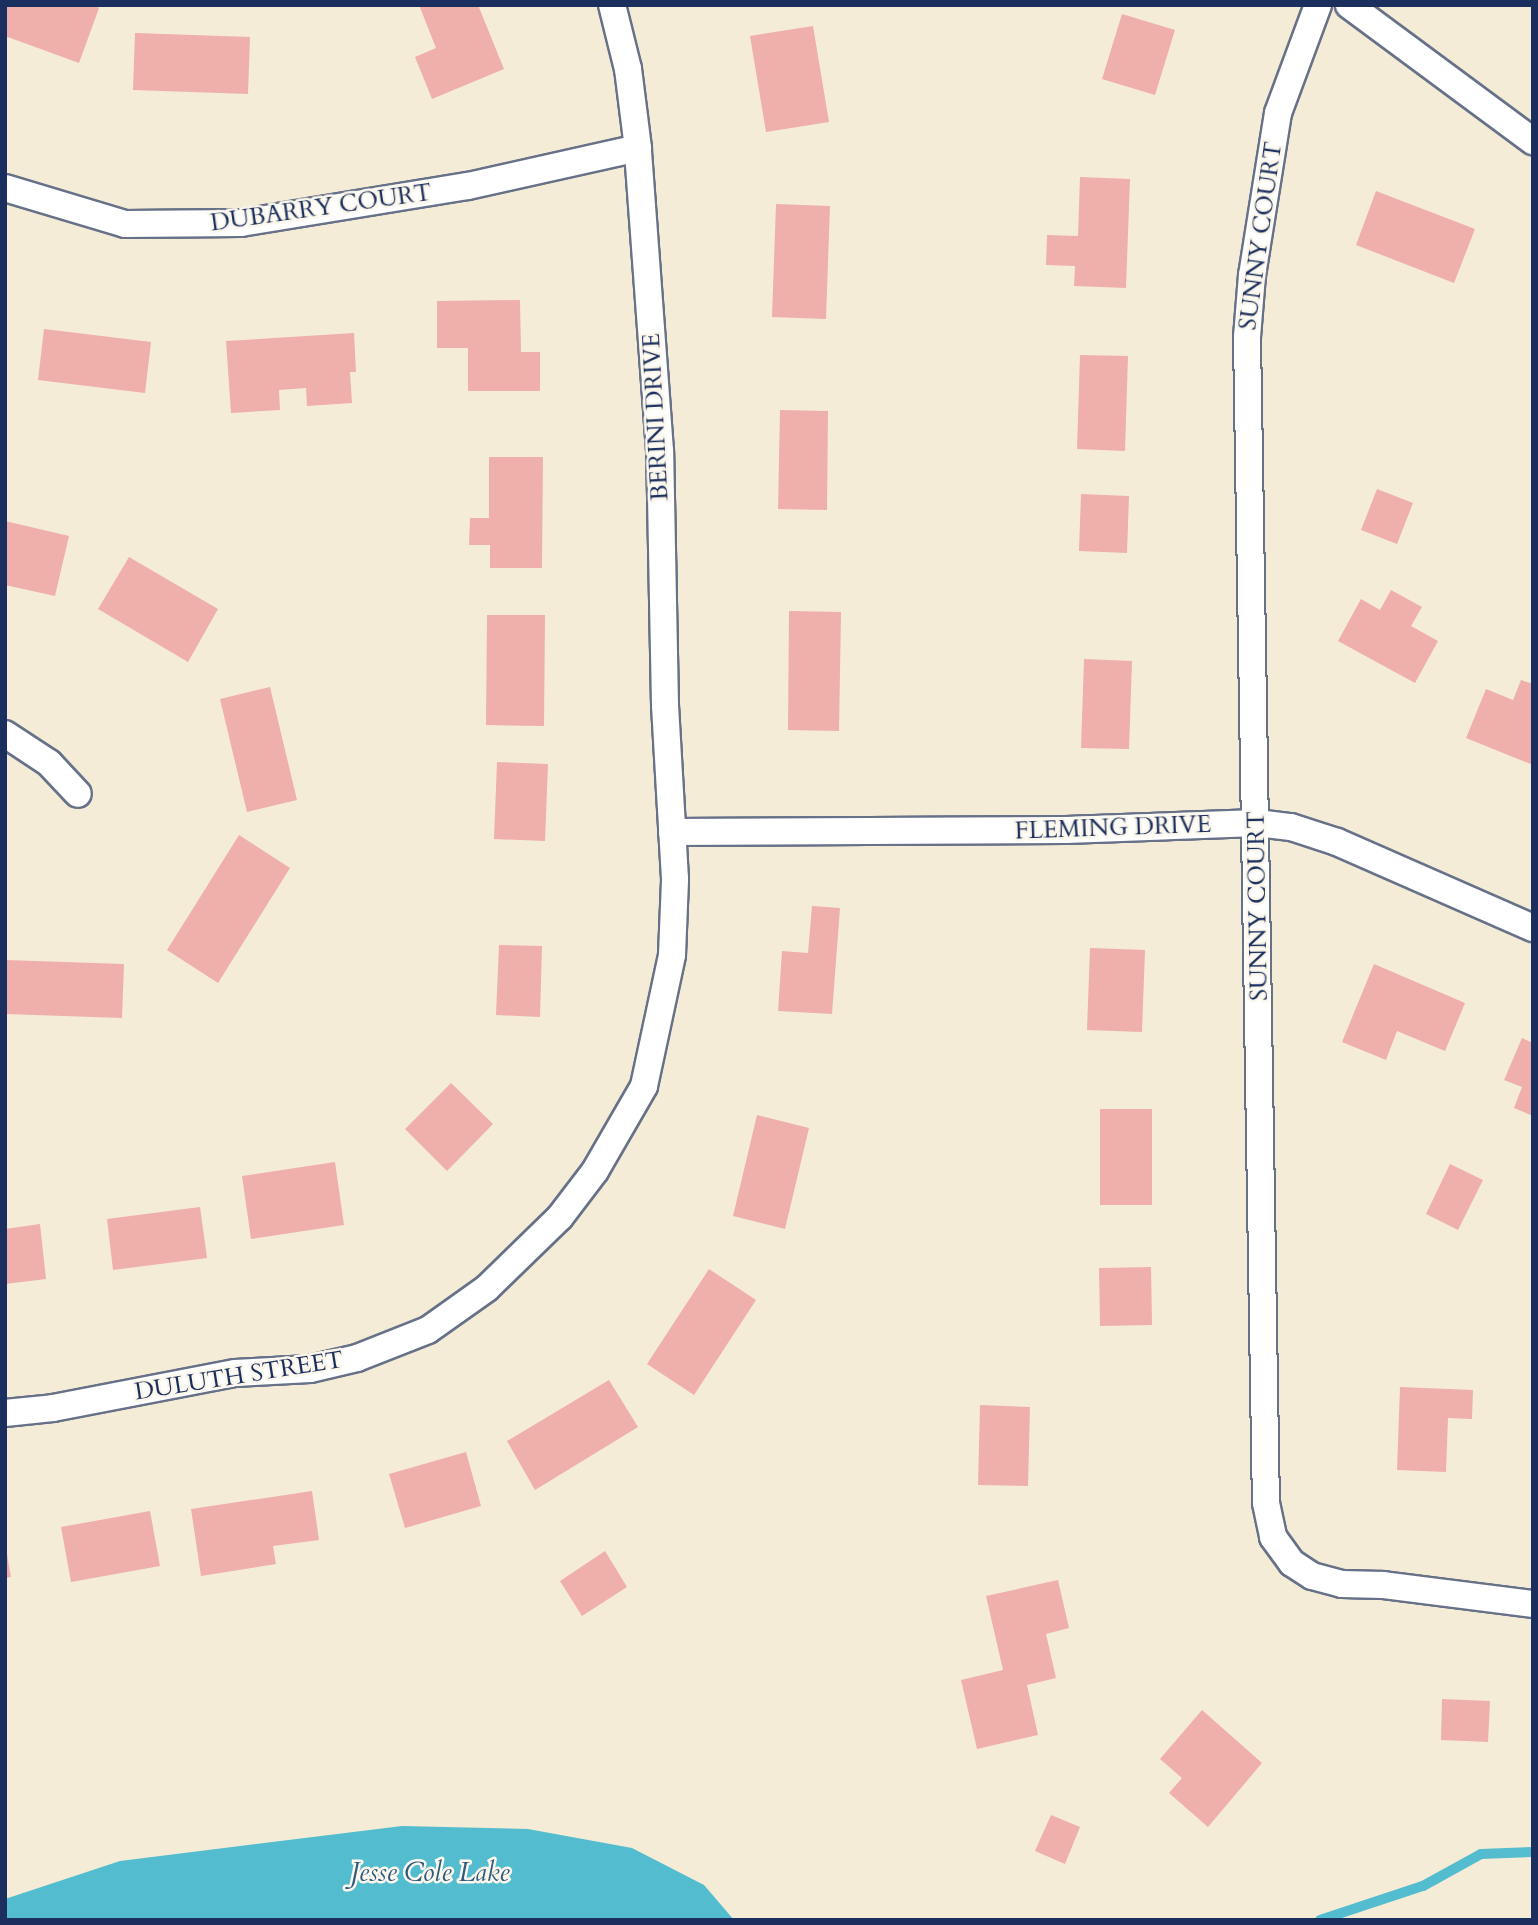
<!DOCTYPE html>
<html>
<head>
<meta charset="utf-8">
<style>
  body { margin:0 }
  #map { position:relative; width:1538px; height:1925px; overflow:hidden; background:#f5ecd7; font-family:Cardo,serif }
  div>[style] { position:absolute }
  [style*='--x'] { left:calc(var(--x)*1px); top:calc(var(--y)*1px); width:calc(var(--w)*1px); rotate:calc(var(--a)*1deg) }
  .water>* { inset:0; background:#53bdcf }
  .stream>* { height:10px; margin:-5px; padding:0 5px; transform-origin:5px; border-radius:5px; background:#53bdcf }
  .building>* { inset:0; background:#efafab }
  .roads { filter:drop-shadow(2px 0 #677188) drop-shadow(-2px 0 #677188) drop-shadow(0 2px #677188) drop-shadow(0 -2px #677188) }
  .street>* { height:26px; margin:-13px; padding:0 13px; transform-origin:13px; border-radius:13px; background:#fff }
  span { translate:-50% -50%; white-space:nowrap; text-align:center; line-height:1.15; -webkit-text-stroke:5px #fbf7ec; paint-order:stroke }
  .street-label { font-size:24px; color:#1b2f5e }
  .water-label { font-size:26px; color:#2c5a80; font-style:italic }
  .frame { position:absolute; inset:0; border:7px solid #1b2f5e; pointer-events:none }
</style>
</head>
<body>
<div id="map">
  <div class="water">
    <div style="clip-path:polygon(402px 1826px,528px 1829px,632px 1848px,704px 1885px,734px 1920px,5px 1920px,5px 1899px,120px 1861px)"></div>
  </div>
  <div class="stream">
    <div style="--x:1320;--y:1920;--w:108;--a:-18.3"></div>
    <div style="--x:1423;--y:1886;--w:66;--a:-28.9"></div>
    <div style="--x:1481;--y:1854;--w:52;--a:-2.2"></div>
  </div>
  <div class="building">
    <div style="clip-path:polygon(5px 5px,93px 5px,99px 8px,79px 63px,5px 36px)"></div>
    <div style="clip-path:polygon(419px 5px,478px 5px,504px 69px,432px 99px,415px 57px,436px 48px)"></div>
    <div style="clip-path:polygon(1122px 14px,1175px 30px,1155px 95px,1102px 79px)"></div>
    <div style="clip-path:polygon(813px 26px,829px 122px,766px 132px,750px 36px)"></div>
    <div style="clip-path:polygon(135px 33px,250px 37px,248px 94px,133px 90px)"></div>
    <div style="clip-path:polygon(1080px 177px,1130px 179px,1126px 288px,1074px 286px,1075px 266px,1046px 265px,1047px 235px,1078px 236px)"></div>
    <div style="clip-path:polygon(1376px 191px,1475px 229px,1454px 283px,1356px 245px)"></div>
    <div style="clip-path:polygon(776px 204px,830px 206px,826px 319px,772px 317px)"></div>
    <div style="clip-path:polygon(520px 300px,521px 352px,540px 352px,540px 391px,468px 391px,468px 348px,437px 348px,437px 301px)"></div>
    <div style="clip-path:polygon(44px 329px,151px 342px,145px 393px,38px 380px)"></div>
    <div style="clip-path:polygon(354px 333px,356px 372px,350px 372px,352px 403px,307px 406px,306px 388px,279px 390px,280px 410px,231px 413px,226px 341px)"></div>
    <div style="clip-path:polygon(1080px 355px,1128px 356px,1125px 451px,1077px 449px)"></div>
    <div style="clip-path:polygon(780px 410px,828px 411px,827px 510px,778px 509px)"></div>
    <div style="clip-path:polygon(489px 457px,543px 457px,542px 568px,490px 568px,490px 545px,469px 545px,470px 518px,489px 518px)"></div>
    <div style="clip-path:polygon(1377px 489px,1413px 503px,1397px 544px,1361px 530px)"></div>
    <div style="clip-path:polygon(1081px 494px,1129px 496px,1127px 553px,1079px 551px)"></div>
    <div style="clip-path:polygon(5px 521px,69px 536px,55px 596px,5px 585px)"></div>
    <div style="clip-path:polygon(129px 557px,218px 609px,188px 662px,98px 609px)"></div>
    <div style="clip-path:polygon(1391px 590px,1422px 607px,1411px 626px,1438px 641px,1415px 683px,1338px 641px,1361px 599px,1380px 610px)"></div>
    <div style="clip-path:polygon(789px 611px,841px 612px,839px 731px,788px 730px)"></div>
    <div style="clip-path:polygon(487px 615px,545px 615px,544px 726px,486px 725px)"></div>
    <div style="clip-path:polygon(1084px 659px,1132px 661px,1129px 749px,1081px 748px)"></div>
    <div style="clip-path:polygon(1521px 680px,1533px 684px,1533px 765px,1466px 738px,1486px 689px,1513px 700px)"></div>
    <div style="clip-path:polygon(270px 687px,297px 800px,247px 812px,220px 699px)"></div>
    <div style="clip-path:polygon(497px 762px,548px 764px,545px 841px,494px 839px)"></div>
    <div style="clip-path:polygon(239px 835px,290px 868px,218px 983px,167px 950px)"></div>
    <div style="clip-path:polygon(812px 906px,840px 908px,832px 1014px,778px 1011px,782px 951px,808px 953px)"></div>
    <div style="clip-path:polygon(499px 945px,542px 946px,540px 1017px,496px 1015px)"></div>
    <div style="clip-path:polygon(1090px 948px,1145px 950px,1142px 1032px,1087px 1030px)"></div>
    <div style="clip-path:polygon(5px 960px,124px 964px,122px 1018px,5px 1014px)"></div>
    <div style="clip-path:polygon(1374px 964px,1465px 1003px,1445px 1051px,1397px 1031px,1386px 1060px,1342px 1042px)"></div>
    <div style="clip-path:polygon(1522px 1038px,1533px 1043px,1533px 1116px,1514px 1108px,1522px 1087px,1504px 1080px)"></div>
    <div style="clip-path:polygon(451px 1083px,493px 1124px,447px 1171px,405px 1129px)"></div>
    <div style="clip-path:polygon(1100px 1109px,1152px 1109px,1152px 1205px,1100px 1205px)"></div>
    <div style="clip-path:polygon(757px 1115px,809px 1128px,785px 1229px,733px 1216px)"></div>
    <div style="clip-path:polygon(335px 1162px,344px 1225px,251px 1239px,242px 1176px)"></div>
    <div style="clip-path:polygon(1450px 1164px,1483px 1180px,1458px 1230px,1426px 1214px)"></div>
    <div style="clip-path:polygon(200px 1207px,207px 1258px,113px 1270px,107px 1219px)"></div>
    <div style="clip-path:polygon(40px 1224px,46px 1279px,5px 1284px,5px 1229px)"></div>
    <div style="clip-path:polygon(1151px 1267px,1152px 1325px,1100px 1326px,1099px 1268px)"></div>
    <div style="clip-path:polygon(709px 1269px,756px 1300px,694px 1395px,647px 1364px)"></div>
    <div style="clip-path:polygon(609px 1380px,638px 1427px,535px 1490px,507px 1441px)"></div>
    <div style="clip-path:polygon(1400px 1387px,1473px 1390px,1472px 1419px,1448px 1418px,1446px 1472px,1397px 1470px)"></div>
    <div style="clip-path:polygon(980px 1405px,1030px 1407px,1028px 1486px,978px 1485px)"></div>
    <div style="clip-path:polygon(466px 1452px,481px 1506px,405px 1528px,389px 1474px)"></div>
    <div style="clip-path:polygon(312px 1491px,319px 1540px,273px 1546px,276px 1564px,201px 1576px,191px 1509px)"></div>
    <div style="clip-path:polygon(150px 1511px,160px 1566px,71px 1582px,61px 1527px)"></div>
    <div style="clip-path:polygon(5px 1543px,11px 1577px,5px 1578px)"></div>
    <div style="clip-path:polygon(605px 1551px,627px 1587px,582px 1616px,560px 1581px)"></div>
    <div style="clip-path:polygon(1058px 1580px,1069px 1628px,1046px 1634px,1056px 1678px,1027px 1685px,1038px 1735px,977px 1749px,961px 1680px,1003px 1670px,986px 1596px)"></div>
    <div style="clip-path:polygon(1442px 1699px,1490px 1701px,1488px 1742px,1441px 1740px)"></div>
    <div style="clip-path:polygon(1202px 1710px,1262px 1763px,1208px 1827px,1169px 1793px,1182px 1778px,1160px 1759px)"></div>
    <div style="clip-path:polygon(1051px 1815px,1080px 1827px,1065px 1864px,1035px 1851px)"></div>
  </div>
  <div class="roads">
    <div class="street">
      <div style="--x:1318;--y:5;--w:115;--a:110.3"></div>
      <div style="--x:1278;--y:113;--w:164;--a:99.1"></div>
      <div style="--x:1252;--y:275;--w:62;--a:94.6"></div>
      <div style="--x:1247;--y:337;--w:1166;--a:89.07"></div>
      <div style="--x:1266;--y:1503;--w:35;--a:78"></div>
      <div style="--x:1273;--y:1537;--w:32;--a:54"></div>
      <div style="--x:1292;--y:1563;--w:24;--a:33"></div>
      <div style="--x:1312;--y:1576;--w:31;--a:15"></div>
      <div style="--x:1342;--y:1584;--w:41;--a:1.4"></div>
      <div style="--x:1383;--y:1585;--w:151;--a:7.2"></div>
      <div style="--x:1349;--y:5;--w:229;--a:36.5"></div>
      <div style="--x:5;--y:188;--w:125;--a:16.7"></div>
      <div style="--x:125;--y:224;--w:116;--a:-0.5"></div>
      <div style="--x:241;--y:223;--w:230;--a:-9.3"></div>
      <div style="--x:468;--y:186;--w:174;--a:-12.6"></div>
      <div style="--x:5;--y:734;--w:53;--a:33.4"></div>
      <div style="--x:49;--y:763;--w:42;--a:46.9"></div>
      <div style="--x:672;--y:832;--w:394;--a:-0.3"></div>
      <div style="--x:1066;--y:830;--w:191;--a:-2.1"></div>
      <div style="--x:1257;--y:823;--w:34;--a:7"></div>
      <div style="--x:1291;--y:827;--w:48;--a:18.1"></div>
      <div style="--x:1337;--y:842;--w:214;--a:23.7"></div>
      <div style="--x:5;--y:1413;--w:48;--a:-5.9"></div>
      <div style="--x:53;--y:1408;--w:185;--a:-10.9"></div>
      <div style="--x:235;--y:1373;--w:75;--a:-3.1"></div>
      <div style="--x:310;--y:1369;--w:48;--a:-13.2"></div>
      <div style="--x:357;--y:1358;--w:76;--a:-21.5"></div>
      <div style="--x:428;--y:1330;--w:72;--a:-35.4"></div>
      <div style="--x:487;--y:1288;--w:102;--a:-44.2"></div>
      <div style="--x:560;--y:1217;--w:58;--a:-52.7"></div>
      <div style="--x:595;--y:1171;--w:98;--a:-60"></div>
      <div style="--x:644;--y:1086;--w:134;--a:-77.9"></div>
      <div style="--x:672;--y:955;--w:76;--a:-87.7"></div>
      <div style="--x:675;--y:879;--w:174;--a:-93.3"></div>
      <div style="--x:665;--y:705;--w:254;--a:-91.1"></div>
      <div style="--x:660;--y:451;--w:304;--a:-94.2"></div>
      <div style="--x:638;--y:148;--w:80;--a:-97.2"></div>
      <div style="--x:628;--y:69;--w:66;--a:-104"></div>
    </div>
  </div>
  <div class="street-label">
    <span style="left:321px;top:208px;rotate:-8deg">DUBARRY COURT</span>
    <span style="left:1261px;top:236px;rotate:-82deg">SUNNY COURT</span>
    <span style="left:656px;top:417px;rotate:-93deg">BERINI DRIVE</span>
    <span style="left:1113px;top:828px;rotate:-2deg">FLEMING DRIVE</span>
    <span style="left:1258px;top:906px;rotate:-91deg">SUNNY COURT</span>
    <span style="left:239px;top:1376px;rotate:-9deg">DULUTH STREET</span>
  </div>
  <div class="water-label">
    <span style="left:430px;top:1873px">Jesse Cole Lake</span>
  </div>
  <div class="frame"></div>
</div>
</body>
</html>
